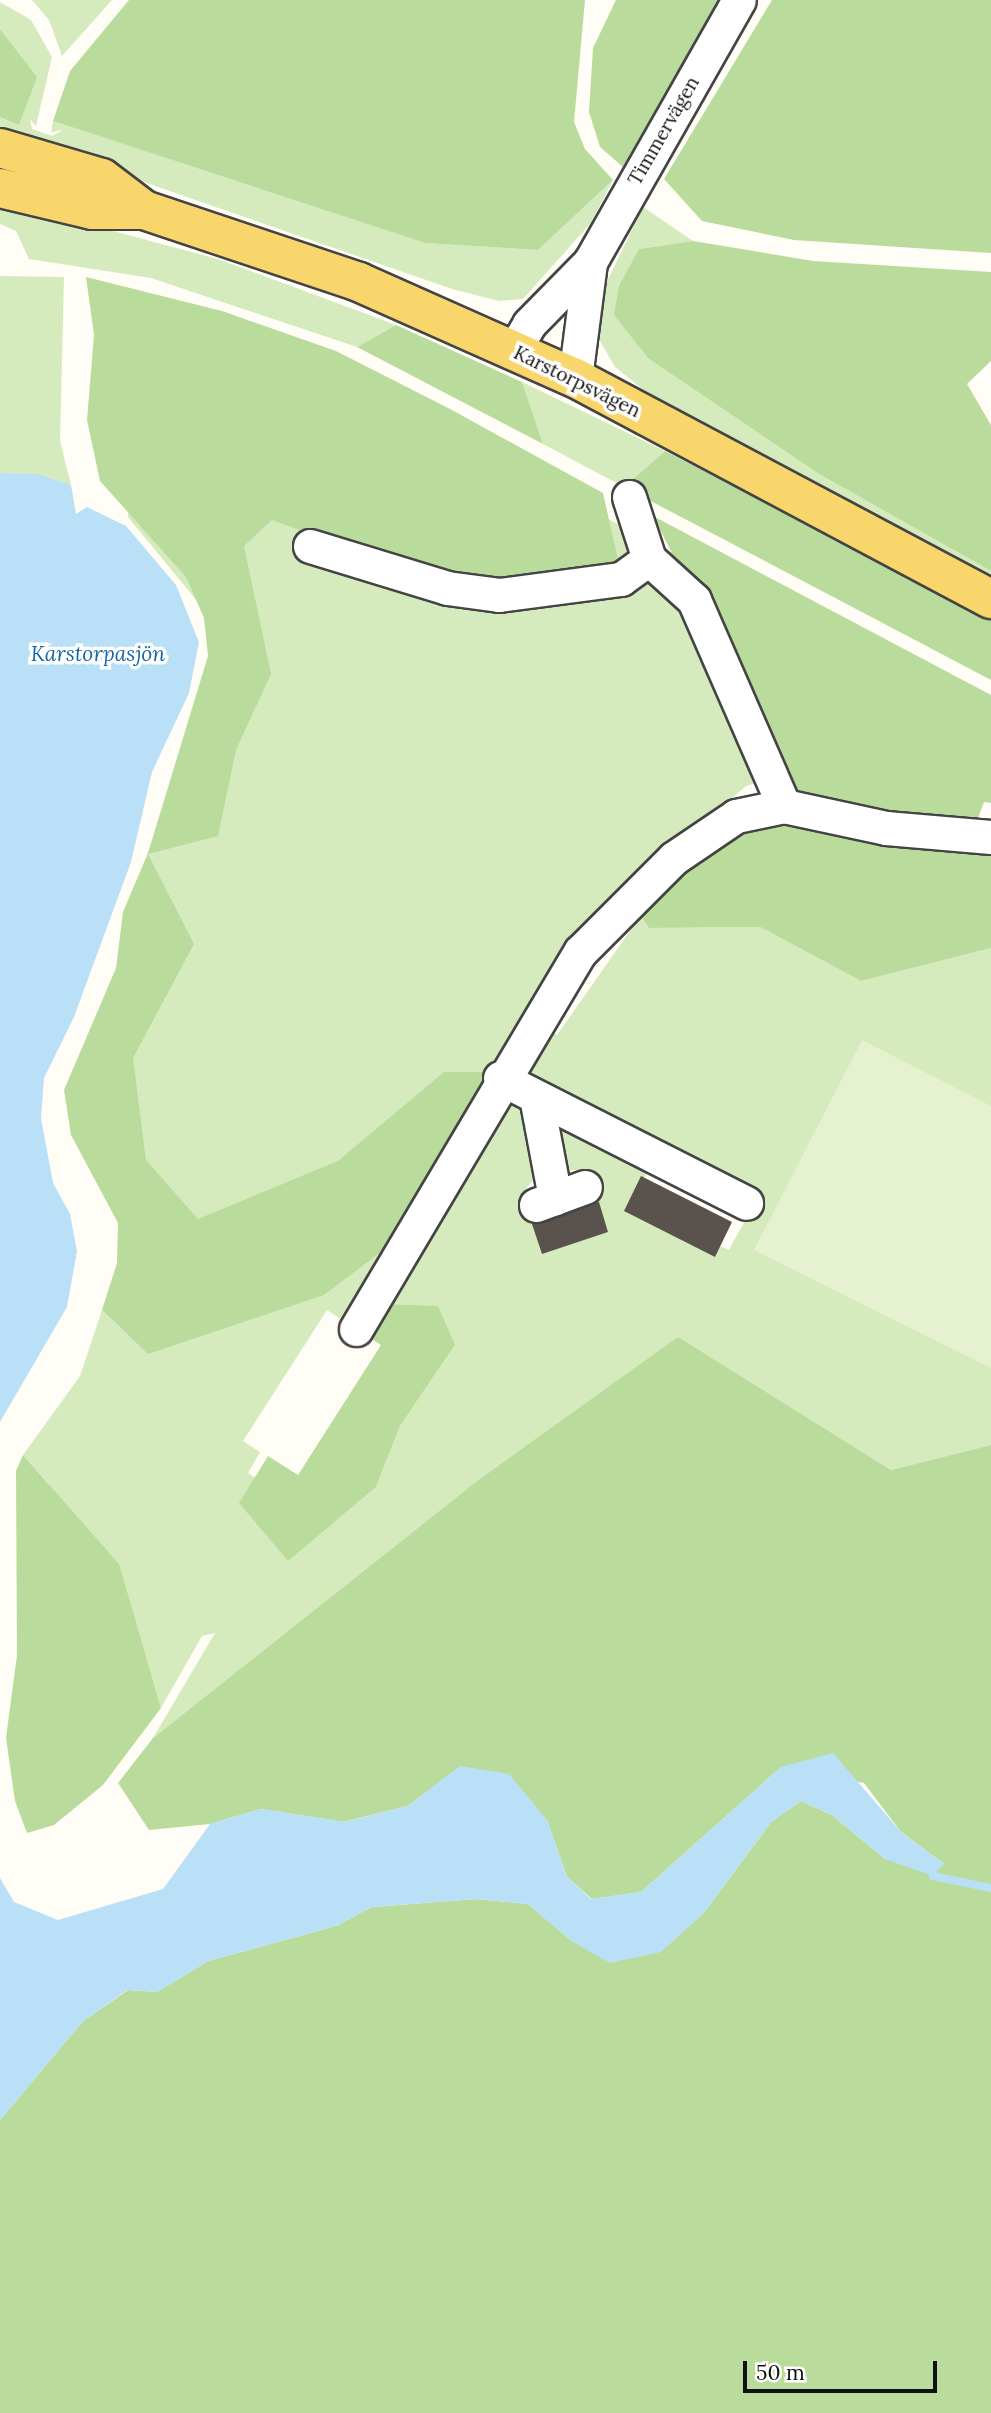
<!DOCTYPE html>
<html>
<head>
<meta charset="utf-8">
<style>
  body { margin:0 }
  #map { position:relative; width:991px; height:2413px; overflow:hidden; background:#fffdf5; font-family:Lora,serif }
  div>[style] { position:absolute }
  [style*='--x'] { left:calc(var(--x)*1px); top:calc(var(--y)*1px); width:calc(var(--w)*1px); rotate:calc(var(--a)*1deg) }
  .green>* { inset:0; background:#d5ebbd }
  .forest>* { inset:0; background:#b9dc9c }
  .pitch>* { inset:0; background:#e6f2cf }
  .water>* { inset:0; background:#b9e0f7 }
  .stream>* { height:8px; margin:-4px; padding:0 4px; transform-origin:4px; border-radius:4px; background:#b9e0f7 }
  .building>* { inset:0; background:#5a524d }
  .roads { filter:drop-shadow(2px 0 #444) drop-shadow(-2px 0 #444) drop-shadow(0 2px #444) drop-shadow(0 -2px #444) }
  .minor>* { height:33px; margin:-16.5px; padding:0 16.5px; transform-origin:16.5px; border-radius:16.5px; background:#fff }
  .major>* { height:38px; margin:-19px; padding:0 19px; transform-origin:19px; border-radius:19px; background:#f9d66b }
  span { translate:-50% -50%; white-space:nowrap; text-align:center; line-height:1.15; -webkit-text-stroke:7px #fff; paint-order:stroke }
  .street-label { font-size:19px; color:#111 }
  .water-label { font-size:21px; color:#1768a6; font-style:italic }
  .scale { position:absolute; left:743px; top:2361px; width:194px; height:32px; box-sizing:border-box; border:4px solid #111; border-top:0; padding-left:9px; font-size:21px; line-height:24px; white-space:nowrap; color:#111; -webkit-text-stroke:5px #fff; paint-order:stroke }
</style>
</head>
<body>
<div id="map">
  <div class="green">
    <div style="clip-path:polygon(32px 0,112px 0,62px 56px,49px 20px)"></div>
    <div style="clip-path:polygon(0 2px,31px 20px,52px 57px,36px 126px,30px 119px,32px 129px,52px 136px,63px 130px,51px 132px,53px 121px,425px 243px,538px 250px,613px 180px,590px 224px,523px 299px,499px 301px,452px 289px,0 132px,0 117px,19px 124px,36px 77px,0 29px)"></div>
    <div style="clip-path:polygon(0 201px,218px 259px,396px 325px,357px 347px,151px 278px,29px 259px,16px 231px,0 224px)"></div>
    <div style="clip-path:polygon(643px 207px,693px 241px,639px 249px,649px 359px,819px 474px,991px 571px,991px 578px,646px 392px,615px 367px,596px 334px,598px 300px)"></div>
    <div style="clip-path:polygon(0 276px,64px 277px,60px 441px,71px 485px,39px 474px,0 473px)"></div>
    <div style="clip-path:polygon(118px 308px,264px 338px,833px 637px,821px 764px,746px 786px,637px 881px,359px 1268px,402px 1236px,351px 1326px,327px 1310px,243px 1441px,260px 1452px,248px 1473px,329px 1526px,376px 1487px,400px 1426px,455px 1345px,378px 1304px,500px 1084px,527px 1098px,540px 1172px,525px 1190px,542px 1253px,608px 1232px,587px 1169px,562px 1171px,545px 1110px,652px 1165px,625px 1211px,715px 1257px,720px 1246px,729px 1250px,756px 1200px,512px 1078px,542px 1026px,557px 1035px,632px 928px,618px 918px,632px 904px,649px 928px,760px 927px,861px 981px,991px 948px,991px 1445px,891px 1470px,678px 1338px,477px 1481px,153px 1738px,215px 1633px,202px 1636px,161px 1708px,147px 1661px,49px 1484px,23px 1455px,80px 1376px,102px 1310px,128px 1335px,142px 1313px,108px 1149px,148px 853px,225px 635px,128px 517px)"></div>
    <div style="clip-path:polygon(522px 382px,665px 451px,624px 487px,543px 444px)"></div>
  </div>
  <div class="forest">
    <div style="clip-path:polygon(129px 0,585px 0,574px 122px,585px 149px,613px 180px,538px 250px,425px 243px,53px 121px,70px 71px)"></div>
    <div style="clip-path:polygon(616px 0,719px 0,623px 167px,600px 147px,589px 112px,593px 48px)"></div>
    <div style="clip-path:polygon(772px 0,991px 0,991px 253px,794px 240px,702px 221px,664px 179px)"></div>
    <div style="clip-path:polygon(0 29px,37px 77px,19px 125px,0 117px)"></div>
    <div style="clip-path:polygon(693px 241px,813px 261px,991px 272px,991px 361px,967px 384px,991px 425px,991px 571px,819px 474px,649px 359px,614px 315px,619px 286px,639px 249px)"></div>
    <div style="clip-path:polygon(86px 277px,222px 311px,336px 351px,452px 410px,603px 493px,619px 564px,595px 580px,436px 580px,272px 520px,244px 546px,271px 674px,236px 750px,218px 836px,148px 854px,194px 944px,133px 1058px,146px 1160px,198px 1219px,338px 1161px,444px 1072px,494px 1072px,402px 1236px,324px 1295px,148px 1354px,102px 1310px,117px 1263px,118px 1223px,71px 1135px,64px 1090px,116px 968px,123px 912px,148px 853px,208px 656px,204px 618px,186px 577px,100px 481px,87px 420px,94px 335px)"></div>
    <div style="clip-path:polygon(396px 325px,522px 382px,543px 444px,357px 347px)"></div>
    <div style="clip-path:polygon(665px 451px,991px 619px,991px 680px,624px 487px)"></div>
    <div style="clip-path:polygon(653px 516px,991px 695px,991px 803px,984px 802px,974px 829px,797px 797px)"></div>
    <div style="clip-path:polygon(784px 815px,991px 846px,991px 948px,861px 981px,760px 927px,649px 928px,632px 904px,740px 820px)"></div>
    <div style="clip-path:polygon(378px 1304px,438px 1306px,455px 1345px,400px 1426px,376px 1487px,288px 1561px,239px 1503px,268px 1456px,298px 1475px,381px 1345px,362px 1333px)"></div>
    <div style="clip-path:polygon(678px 1337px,891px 1470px,991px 1445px,991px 2413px,0 2413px,0 2120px,83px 2021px,128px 1990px,157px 1992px,208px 1961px,336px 1926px,372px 1907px,476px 1899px,528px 1904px,573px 1942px,703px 1914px,771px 1822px,801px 1801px,832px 1815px,885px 1859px,944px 1864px,901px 1832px,864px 1783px,781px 1767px,641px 1892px,592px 1899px,567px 1877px,547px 1820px,460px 1767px,408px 1806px,344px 1822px,261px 1809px,210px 1824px,149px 1830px,118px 1783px,153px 1738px,477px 1481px)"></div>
    <div style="clip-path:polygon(23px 1455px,119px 1564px,161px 1708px,103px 1785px,54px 1825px,27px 1833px,15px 1801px,6px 1738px,17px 1655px,16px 1471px)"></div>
  </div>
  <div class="pitch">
    <div style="clip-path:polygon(862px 1040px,991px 1106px,991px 1368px,754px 1250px)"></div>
  </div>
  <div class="water">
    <div style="clip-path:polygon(0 473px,39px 474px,71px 485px,76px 514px,87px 507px,126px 526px,176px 585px,199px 642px,189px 693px,152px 772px,131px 862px,74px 1017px,44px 1078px,41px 1118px,53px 1183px,70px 1214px,77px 1251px,67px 1307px,0 1422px)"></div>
    <div style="clip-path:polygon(833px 1753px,901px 1832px,944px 1864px,933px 1876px,885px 1859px,832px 1815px,801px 1801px,771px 1822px,703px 1914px,661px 1952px,610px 1963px,573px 1942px,528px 1904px,476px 1899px,372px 1907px,336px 1926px,208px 1961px,157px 1992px,127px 1990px,83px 2021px,0 2120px,0 1878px,14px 1902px,58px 1920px,163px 1889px,210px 1824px,261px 1809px,345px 1822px,408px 1806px,460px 1766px,509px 1774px,547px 1820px,567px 1877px,591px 1899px,641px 1892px,781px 1767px)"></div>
  </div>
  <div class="stream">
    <div style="--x:933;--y:1876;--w:59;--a:11.7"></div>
  </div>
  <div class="building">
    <div style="clip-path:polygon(641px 1176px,732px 1222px,715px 1257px,624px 1211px)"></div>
    <div style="clip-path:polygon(599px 1202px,608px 1232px,542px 1254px,532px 1224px)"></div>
  </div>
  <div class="roads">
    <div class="minor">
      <div style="--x:513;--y:351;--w:31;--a:-59"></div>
      <div style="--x:529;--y:324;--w:87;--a:-45.5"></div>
      <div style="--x:590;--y:262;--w:301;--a:-60.4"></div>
      <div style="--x:575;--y:378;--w:117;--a:-82.6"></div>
      <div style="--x:629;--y:497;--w:65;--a:72.1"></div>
      <div style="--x:649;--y:559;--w:61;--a:42.3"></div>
      <div style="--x:694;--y:600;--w:225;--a:66.4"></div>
      <div style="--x:310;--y:546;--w:143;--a:17"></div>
      <div style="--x:447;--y:588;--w:52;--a:7.7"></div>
      <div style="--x:499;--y:595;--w:123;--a:-7.5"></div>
      <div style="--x:621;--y:579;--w:34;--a:-36"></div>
      <div style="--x:500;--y:1078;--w:276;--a:26.9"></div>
      <div style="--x:536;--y:1097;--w:103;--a:79.3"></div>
      <div style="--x:536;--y:1205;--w:52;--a:-20.2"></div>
      <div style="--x:356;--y:1329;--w:439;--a:-59.3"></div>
      <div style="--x:580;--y:952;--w:133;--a:-45"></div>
      <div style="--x:674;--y:858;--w:75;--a:-34.1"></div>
      <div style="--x:736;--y:816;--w:49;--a:-11.8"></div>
      <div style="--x:784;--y:806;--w:104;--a:12.2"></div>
      <div style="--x:886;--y:828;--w:105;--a:4.9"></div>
    </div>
    <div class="major">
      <div style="--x:0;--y:148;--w:106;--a:16.4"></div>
      <div style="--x:102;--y:178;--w:53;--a:37.3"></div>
      <div style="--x:144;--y:210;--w:227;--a:18.5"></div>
      <div style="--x:359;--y:282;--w:236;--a:24"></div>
      <div style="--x:575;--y:378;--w:471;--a:28"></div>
      <div style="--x:0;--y:188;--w:95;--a:13.4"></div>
      <div style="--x:92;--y:210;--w:52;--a:0"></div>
    </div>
  </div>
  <div class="street-label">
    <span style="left:664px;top:131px;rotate:-60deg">Timmervägen</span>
    <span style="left:577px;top:382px;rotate:26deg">Karstorpsvägen</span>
  </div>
  <div class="water-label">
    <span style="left:98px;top:654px">Karstorpasjön</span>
  </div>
  <div class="scale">50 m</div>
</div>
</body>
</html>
